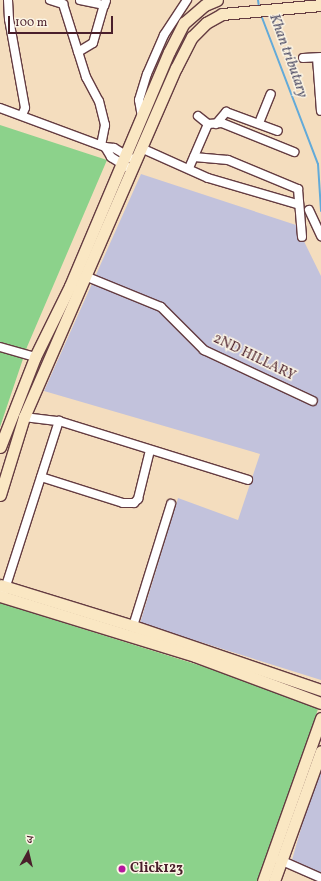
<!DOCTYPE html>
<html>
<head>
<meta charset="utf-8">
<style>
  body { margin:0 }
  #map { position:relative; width:321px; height:881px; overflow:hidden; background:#f4ddbe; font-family:Vollkorn,"Noto Serif Devanagari",serif }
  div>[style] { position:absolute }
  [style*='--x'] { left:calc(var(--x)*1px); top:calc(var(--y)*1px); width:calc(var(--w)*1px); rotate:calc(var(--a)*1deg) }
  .industrial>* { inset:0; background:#c2c2dc }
  .green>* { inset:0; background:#8cd28b }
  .stream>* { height:2px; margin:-1px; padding:0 1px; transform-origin:1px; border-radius:1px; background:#62aad9 }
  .roads { filter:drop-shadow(1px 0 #643c41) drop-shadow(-1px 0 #643c41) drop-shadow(0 1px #643c41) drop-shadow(0 -1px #643c41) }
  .street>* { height:8px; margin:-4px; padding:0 4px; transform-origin:4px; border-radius:4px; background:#fff }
  .secondary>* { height:11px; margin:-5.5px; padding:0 5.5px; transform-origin:5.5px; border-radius:5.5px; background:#fae7c3 }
  .dots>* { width:11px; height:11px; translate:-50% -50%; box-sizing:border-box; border:2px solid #fcf5e5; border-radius:50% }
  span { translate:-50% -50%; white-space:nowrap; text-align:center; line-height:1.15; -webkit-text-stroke:3px #fcf5e5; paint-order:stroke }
  .street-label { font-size:14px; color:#4a1f2b }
  .poi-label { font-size:14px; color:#4a1f2b; font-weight:700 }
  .left { translate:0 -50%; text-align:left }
  .water-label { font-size:15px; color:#525068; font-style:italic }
  .north { position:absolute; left:8px; top:833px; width:40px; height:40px; -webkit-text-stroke:3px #fcf5e5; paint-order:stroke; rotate:8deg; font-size:11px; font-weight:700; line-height:16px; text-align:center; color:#4a1f2b }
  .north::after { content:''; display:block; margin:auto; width:14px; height:18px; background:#4a1f2b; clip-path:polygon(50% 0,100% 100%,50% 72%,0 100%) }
  .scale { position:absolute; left:8px; top:16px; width:105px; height:18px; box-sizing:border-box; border:2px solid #4a1f2b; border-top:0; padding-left:5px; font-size:12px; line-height:14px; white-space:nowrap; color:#4a1f2b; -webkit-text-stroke:3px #fcf5e5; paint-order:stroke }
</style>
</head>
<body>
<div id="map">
  <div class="industrial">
    <div style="clip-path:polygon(141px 174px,296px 225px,321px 276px,321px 680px,140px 623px,178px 498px,238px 520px,260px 454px,44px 391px)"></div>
    <div style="clip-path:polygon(321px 759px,321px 874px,292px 860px)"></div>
  </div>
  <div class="green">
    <div style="clip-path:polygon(0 125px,107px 160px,27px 347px,0 427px)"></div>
    <div style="clip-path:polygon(0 603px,320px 703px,261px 881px,0 881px)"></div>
  </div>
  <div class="stream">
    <div style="--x:258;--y:0;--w:7;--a:82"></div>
    <div style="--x:261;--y:15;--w:160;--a:69.1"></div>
    <div style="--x:318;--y:164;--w:47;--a:86.3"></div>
  </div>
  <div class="roads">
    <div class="street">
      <div style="--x:8;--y:0;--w:19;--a:87"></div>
      <div style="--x:9;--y:19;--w:90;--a:79.8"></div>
      <div style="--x:25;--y:108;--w:8;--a:113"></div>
      <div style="--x:50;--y:0;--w:14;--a:17"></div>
      <div style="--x:63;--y:4;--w:77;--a:72.5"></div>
      <div style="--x:86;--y:77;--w:27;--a:62"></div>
      <div style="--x:99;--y:101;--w:25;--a:76"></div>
      <div style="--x:105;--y:125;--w:20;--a:101"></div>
      <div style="--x:80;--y:0;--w:25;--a:12"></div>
      <div style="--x:104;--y:5;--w:4;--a:-63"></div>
      <div style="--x:78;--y:52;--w:17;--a:-31"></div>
      <div style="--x:93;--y:43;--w:40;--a:-74"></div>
      <div style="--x:303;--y:58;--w:18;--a:-3"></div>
      <div style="--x:317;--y:58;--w:53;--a:85.7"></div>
      <div style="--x:0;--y:108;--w:112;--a:20.4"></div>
      <div style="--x:105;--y:147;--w:9;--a:6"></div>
      <div style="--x:114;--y:148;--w:26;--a:31"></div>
      <div style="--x:198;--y:116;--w:13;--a:39"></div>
      <div style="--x:208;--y:124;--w:14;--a:-4"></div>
      <div style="--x:222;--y:123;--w:78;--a:21.9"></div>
      <div style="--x:142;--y:117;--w:17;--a:-100"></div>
      <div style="--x:139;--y:100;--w:27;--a:-73"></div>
      <div style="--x:147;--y:74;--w:43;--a:-66.4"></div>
      <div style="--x:164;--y:35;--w:42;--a:-56.7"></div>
      <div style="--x:259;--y:123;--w:31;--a:-68"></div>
      <div style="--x:216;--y:124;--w:16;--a:-50"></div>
      <div style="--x:226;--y:112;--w:55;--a:20.1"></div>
      <div style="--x:105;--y:147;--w:12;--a:59"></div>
      <div style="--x:111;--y:157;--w:25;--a:32"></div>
      <div style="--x:141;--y:148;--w:73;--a:24.1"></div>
      <div style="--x:208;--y:178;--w:93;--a:16.3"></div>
      <div style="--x:194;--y:157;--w:34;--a:5"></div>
      <div style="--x:228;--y:160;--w:76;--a:22.5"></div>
      <div style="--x:298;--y:189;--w:48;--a:85.2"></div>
      <div style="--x:189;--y:168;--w:48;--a:-66.6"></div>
      <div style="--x:309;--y:210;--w:29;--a:65"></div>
      <div style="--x:85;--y:276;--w:82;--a:22.2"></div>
      <div style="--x:161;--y:307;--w:61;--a:45"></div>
      <div style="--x:204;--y:350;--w:120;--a:25.1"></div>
      <div style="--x:0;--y:347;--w:36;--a:16"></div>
      <div style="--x:24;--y:417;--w:35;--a:7"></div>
      <div style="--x:59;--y:421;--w:198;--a:17.3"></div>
      <div style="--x:41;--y:477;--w:86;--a:17.6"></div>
      <div style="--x:123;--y:503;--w:11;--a:0"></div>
      <div style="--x:134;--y:503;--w:6;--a:-45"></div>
      <div style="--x:138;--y:499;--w:50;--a:-76.2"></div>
      <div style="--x:4;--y:592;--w:180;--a:-72.2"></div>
      <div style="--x:133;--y:626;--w:128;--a:-72.7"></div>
      <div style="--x:280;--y:860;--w:45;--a:23.7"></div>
    </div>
    <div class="secondary">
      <div style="--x:0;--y:447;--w:97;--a:-68.7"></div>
      <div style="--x:35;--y:357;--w:79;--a:-63.8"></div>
      <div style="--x:70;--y:286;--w:254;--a:-67.1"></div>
      <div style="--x:169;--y:52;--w:33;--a:-63"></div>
      <div style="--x:184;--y:23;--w:28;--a:-41"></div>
      <div style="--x:205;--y:5;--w:13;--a:-23"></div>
      <div style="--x:0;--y:495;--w:82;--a:-72.9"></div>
      <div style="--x:24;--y:417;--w:381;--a:-66.5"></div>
      <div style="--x:176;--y:68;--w:35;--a:-63"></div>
      <div style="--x:192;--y:37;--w:20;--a:-45"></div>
      <div style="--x:206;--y:23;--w:18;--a:-29"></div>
      <div style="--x:222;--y:14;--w:99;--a:-5.2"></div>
      <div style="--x:0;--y:585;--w:139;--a:17.1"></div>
      <div style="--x:133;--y:626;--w:199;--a:18.8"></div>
      <div style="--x:0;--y:596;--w:204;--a:17.1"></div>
      <div style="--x:195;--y:656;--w:134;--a:20.5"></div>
      <div style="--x:263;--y:881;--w:173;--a:-70.4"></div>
      <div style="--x:274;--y:881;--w:138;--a:-70.1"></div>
    </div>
  </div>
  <div class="dots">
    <div style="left:122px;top:869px;background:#b5179e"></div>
  </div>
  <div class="street-label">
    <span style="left:254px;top:358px;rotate:26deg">2ND HILLARY</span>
  </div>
  <div class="poi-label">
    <span class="left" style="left:130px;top:869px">Click123</span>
  </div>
  <div class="water-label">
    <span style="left:288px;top:56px;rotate:70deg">Khan tributary</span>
  </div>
  <div class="north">उ</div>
  <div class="scale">100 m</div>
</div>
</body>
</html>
